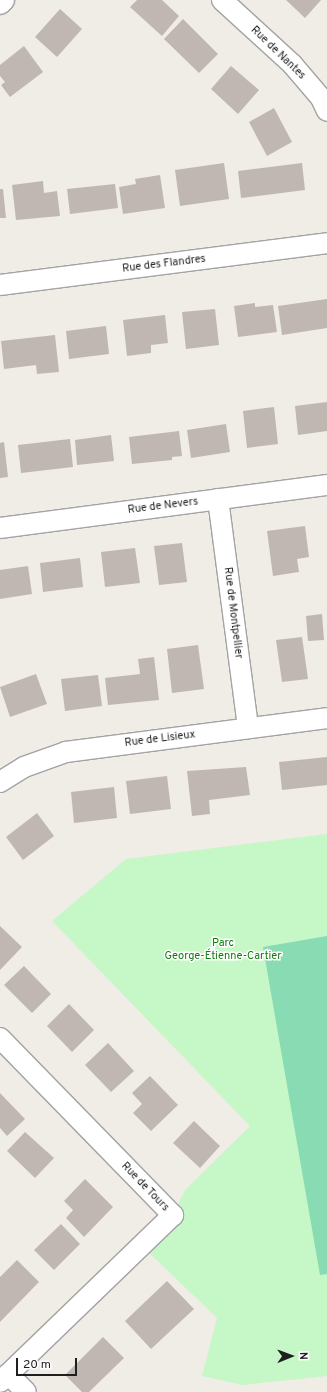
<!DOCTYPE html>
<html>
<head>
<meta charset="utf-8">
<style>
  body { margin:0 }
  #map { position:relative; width:327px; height:1392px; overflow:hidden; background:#f0ece6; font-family:Overpass,sans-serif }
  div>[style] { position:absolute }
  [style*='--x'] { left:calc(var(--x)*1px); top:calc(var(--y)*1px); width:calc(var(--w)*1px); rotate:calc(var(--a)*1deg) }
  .park>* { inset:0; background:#c6f7c6 }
  .pitch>* { inset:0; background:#88dbb3 }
  .building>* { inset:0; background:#c0b7b3 }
  .roads { filter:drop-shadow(1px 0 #a3a3a3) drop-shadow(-1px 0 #a3a3a3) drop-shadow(0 1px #a3a3a3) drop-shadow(0 -1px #a3a3a3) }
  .minor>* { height:20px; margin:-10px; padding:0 10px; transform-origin:10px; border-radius:10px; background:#fff }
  span { translate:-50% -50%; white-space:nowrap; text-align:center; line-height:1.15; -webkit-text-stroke:3px #fff; paint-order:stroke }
  .street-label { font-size:11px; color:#1f1f1f }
  .park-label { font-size:11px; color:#117b10 }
  .north { position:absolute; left:271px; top:1336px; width:40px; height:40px; -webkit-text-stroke:3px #fff; paint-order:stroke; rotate:89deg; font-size:11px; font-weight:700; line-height:16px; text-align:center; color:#1f1f1f }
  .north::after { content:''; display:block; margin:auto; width:14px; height:18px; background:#1f1f1f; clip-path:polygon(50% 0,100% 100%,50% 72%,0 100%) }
  .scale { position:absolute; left:16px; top:1358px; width:61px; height:18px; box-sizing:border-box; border:2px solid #1f1f1f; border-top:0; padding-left:5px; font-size:12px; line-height:14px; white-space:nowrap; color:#1f1f1f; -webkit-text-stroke:3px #fff; paint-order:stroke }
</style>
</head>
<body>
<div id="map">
  <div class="park">
    <div style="clip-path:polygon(327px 834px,327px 1376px,243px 1385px,202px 1376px,217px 1318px,141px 1245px,173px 1215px,185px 1190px,250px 1126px,52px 921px,126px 859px)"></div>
  </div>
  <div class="pitch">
    <div style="clip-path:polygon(327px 936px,327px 1274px,320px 1275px,263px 947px)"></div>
  </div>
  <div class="building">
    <div style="clip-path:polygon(137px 0,162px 0,179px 16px,162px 36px,130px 7px)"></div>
    <div style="clip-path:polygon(286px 0,321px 0,305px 18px)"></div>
    <div style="clip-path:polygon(60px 9px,82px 29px,57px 57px,35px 37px)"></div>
    <div style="clip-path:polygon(183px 19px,218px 54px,199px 73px,164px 39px)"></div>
    <div style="clip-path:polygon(24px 46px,43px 72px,10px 97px,1px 85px,5px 82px,0 76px,0 65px)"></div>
    <div style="clip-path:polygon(231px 66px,259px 90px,238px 114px,211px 89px)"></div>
    <div style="clip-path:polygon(274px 108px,292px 142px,267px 156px,249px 122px)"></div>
    <div style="clip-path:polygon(224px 163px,229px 199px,180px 206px,175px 170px)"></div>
    <div style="clip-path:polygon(302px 163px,305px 190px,241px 198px,238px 171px)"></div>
    <div style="clip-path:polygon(160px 175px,165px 208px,123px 214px,119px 187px,136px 184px,135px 179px)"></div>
    <div style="clip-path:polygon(43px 181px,44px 193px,57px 191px,60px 216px,16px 220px,12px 185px)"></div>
    <div style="clip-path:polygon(115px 184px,118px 208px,70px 214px,67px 189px)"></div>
    <div style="clip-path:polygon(0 189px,3px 189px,6px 218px,0 218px)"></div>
    <div style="clip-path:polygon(327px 299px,327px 328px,282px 335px,278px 306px)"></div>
    <div style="clip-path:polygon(255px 303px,255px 307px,273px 305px,277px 332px,238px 337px,234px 306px)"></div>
    <div style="clip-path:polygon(215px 309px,219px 345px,186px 349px,182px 312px)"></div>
    <div style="clip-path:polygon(165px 315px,168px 343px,151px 345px,151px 353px,127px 356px,123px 320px)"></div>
    <div style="clip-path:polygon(106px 326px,109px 354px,69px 359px,66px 331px)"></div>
    <div style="clip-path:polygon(55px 335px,59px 372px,37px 374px,36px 365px,4px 369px,1px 341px)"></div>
    <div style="clip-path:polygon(327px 402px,327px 431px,298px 435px,295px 406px)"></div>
    <div style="clip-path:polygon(274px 407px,278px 444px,247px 448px,243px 411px)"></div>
    <div style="clip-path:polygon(226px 424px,230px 452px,191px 458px,187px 430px)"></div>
    <div style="clip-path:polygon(179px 431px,182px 456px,172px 457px,172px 460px,132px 464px,129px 437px)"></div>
    <div style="clip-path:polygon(111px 435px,114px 461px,77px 465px,75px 440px)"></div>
    <div style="clip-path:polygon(70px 439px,73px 467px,21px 473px,18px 445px)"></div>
    <div style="clip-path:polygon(4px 442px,8px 477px,0 478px,0 443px)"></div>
    <div style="clip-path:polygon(305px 526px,309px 557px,297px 559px,299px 572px,273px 576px,267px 531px)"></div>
    <div style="clip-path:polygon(182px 543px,187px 582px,159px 585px,154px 546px)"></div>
    <div style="clip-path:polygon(135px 548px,140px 583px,105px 587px,101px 552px)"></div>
    <div style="clip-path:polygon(80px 558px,83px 587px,43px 592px,40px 563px)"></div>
    <div style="clip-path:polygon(28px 566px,32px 594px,0 599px,0 570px)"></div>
    <div style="clip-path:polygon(322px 614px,324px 640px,308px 641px,306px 616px)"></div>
    <div style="clip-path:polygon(302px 637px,308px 679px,282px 682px,276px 640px)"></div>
    <div style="clip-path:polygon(198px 645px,204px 689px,172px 693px,167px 649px)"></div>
    <div style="clip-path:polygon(154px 657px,159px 700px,108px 705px,105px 678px,140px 674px,138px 659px)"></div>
    <div style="clip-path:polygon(36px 674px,47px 704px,10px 717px,0 687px)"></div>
    <div style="clip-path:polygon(98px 675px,102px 706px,65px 711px,61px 679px)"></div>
    <div style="clip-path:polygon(327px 757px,327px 785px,282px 790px,279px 762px)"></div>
    <div style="clip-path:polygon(246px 767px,250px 795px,209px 800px,210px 814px,192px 816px,187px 771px)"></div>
    <div style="clip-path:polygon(167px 776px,171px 809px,130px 814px,126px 781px)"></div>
    <div style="clip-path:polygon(114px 787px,117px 818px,74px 823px,71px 792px)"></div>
    <div style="clip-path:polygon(37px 813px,54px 836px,23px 860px,6px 837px)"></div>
    <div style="clip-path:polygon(0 926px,22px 947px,0 970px)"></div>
    <div style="clip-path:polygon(24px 966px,51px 994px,32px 1013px,4px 985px)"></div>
    <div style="clip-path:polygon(69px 1004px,94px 1030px,72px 1052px,47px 1026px)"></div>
    <div style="clip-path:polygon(108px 1043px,134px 1071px,111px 1092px,85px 1065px)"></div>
    <div style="clip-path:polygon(150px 1076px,178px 1105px,151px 1131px,133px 1113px,142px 1104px,132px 1093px)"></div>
    <div style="clip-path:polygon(0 1093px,25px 1119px,7px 1136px,0 1128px)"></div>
    <div style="clip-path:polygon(194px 1121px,220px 1146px,200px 1168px,173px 1143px)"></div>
    <div style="clip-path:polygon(25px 1132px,54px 1158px,35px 1178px,7px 1151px)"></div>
    <div style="clip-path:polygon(85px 1179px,113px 1207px,84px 1237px,66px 1218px,73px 1210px,64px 1201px)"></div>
    <div style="clip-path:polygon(61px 1224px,80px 1244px,54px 1270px,34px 1250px)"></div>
    <div style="clip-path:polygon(17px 1260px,39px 1282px,0 1322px,0 1277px)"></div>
    <div style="clip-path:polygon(167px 1281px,194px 1309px,151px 1349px,125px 1321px)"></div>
    <div style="clip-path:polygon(103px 1337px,124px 1358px,89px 1392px,82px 1392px,65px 1375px)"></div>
  </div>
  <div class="roads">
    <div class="minor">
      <div style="--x:222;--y:0;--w:95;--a:42.4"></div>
      <div style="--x:292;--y:64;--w:45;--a:49.5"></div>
      <div style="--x:321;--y:98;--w:14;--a:65"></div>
      <div style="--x:0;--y:4;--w:6;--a:-45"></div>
      <div style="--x:0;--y:285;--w:330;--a:-7.3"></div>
      <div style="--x:218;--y:499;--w:231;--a:82.5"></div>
      <div style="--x:0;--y:528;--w:330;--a:-7.5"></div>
      <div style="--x:0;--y:782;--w:28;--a:-32"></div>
      <div style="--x:24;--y:767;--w:45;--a:-19.7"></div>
      <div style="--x:66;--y:752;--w:263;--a:-7.4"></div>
      <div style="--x:0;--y:1038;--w:248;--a:45.7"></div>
      <div style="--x:173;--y:1215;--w:240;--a:136"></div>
      <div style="--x:8;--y:1374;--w:25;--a:45"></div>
    </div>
  </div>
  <div class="street-label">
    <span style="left:278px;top:53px;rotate:44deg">Rue de Nantes</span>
    <span style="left:164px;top:264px;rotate:-7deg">Rue des Flandres</span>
    <span style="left:163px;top:506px;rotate:-7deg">Rue de Nevers</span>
    <span style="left:233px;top:613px;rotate:83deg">Rue de Montpellier</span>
    <span style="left:160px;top:739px;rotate:-7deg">Rue de Lisieux</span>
    <span style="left:145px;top:1187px;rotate:46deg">Rue de Tours</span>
  </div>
  <div class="park-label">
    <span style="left:223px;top:950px">Parc<br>George-Étienne-Cartier</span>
  </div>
  <div class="north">N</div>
  <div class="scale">20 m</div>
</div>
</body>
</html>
